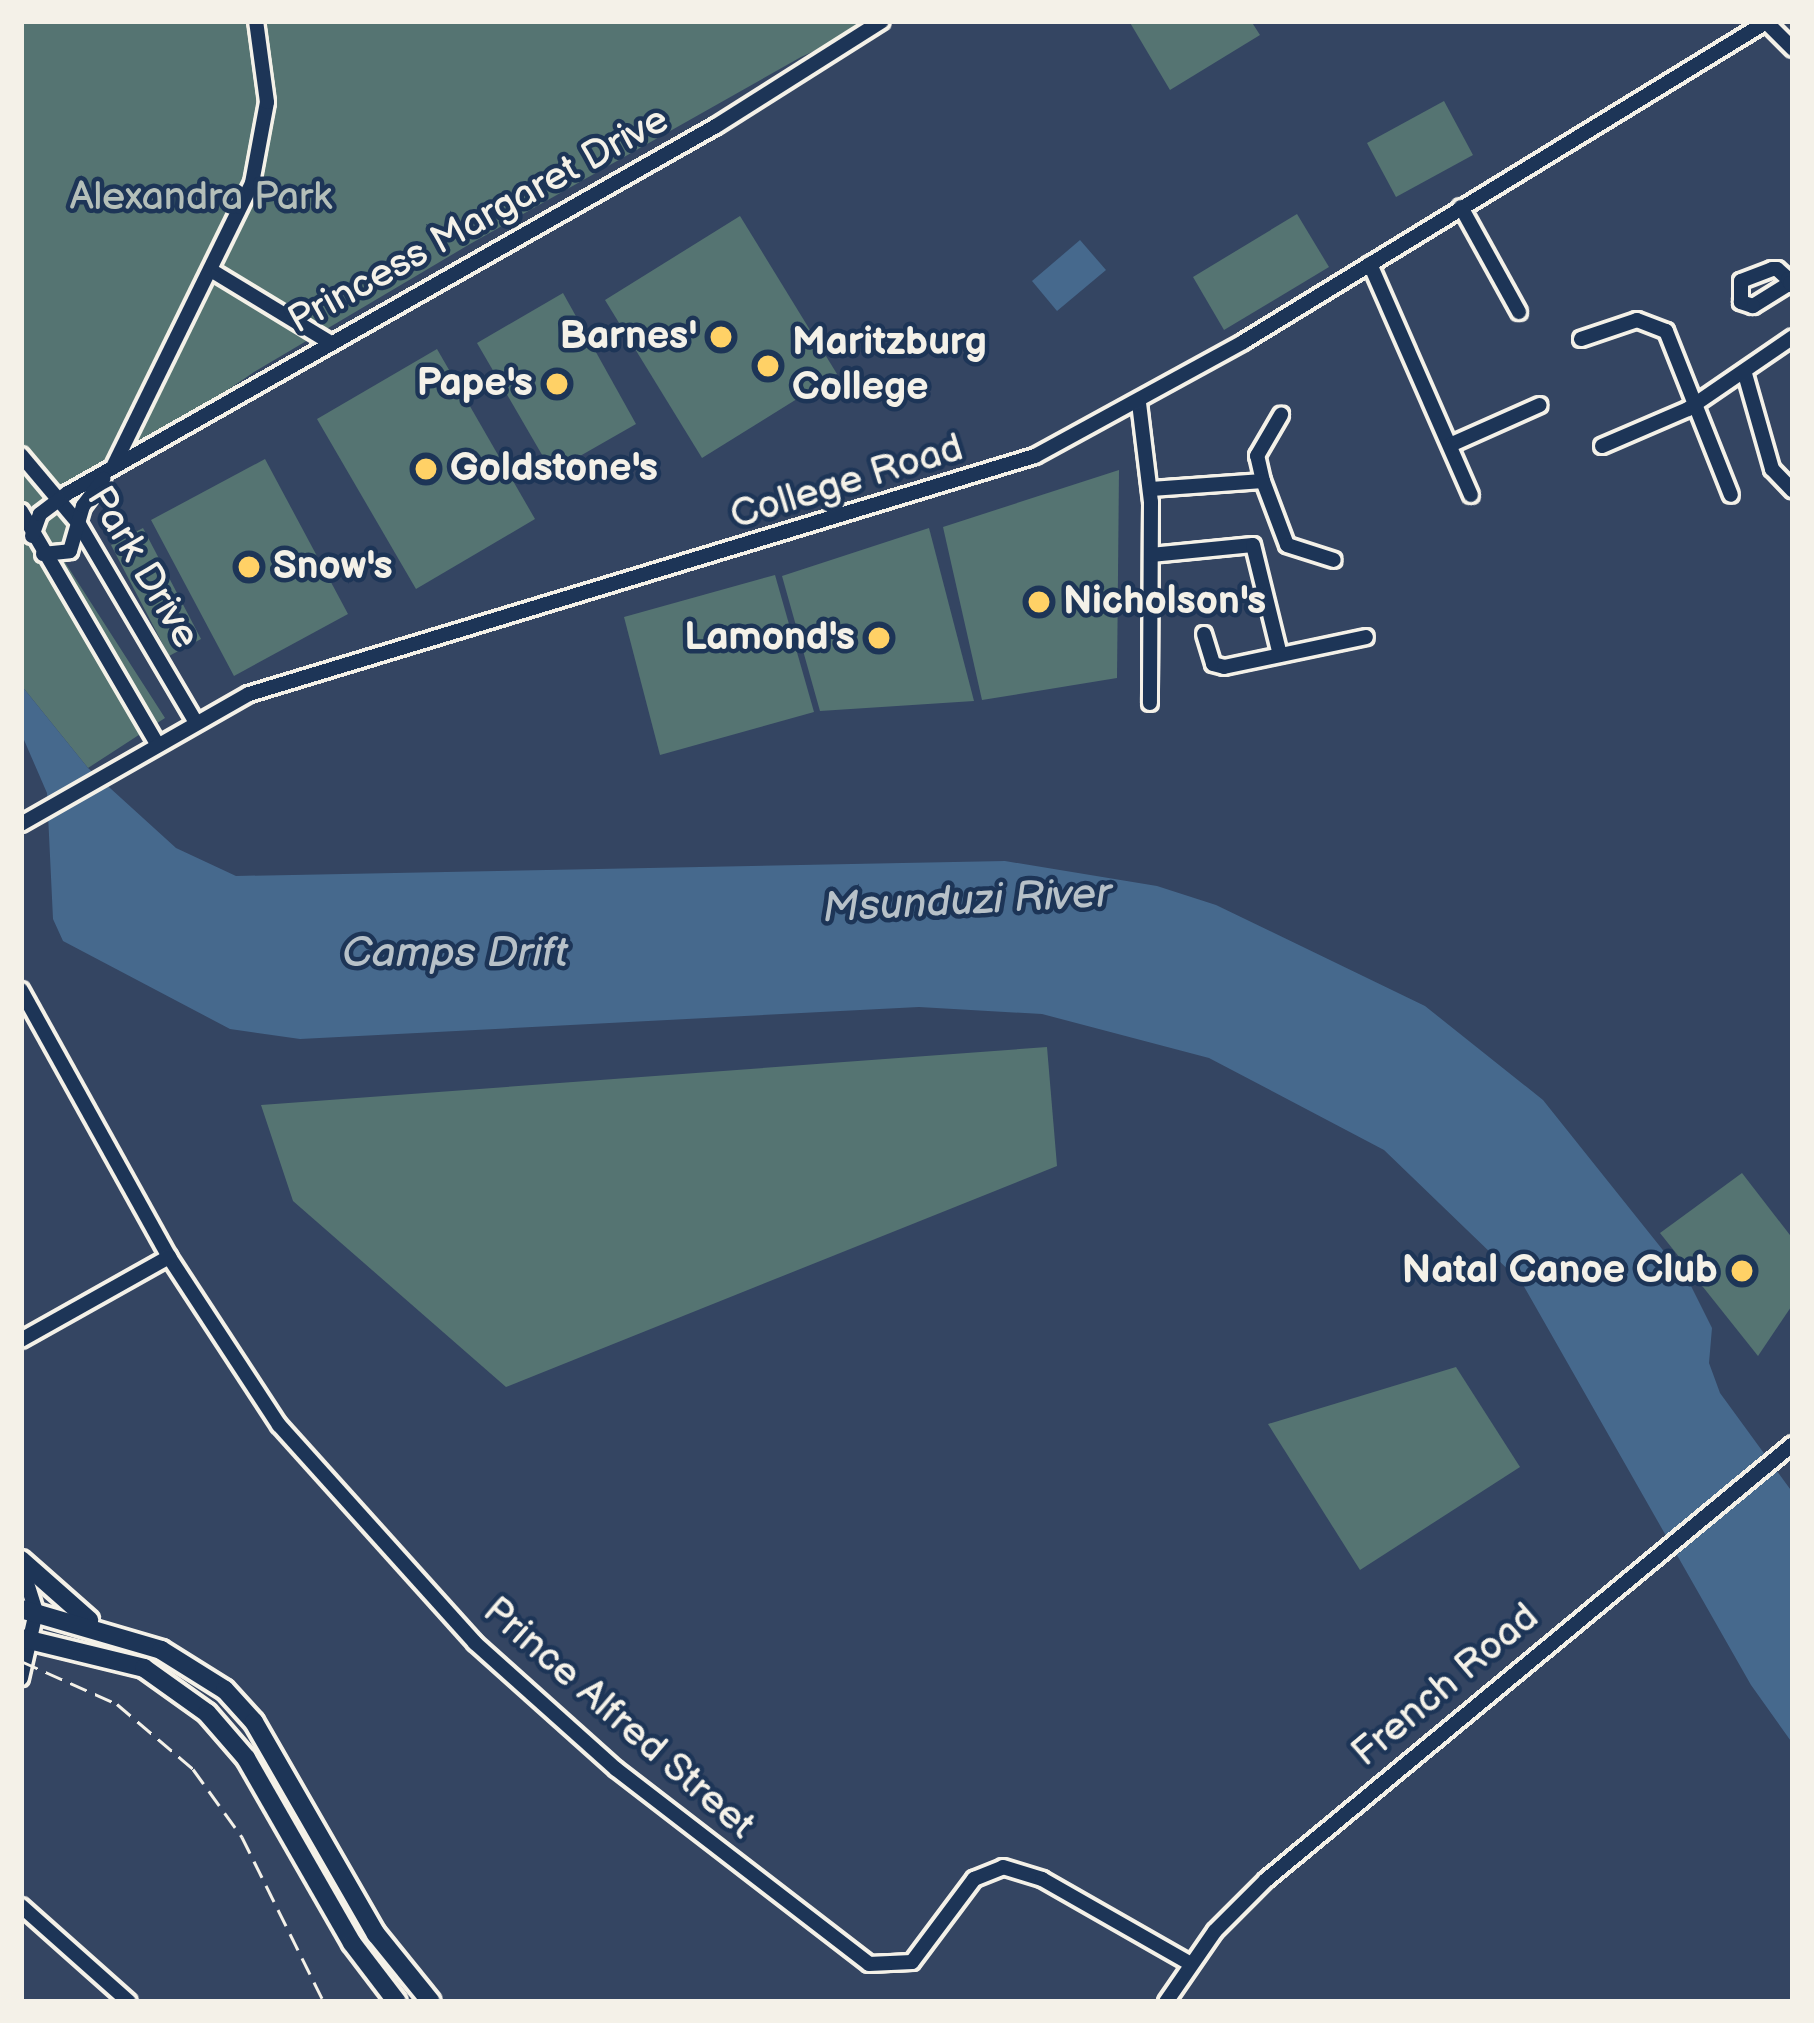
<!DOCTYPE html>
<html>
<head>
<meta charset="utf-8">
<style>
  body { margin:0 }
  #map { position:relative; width:1814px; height:2023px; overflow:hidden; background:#344562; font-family:"Balsamiq Sans",sans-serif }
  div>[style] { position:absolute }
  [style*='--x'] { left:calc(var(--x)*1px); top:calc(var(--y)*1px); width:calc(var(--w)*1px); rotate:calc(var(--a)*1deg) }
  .green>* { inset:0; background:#557472 }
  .water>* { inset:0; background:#46698d }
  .roads { filter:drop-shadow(3px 0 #f4f1e8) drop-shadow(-3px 0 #f4f1e8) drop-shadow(0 3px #f4f1e8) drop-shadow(0 -3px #f4f1e8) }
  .minor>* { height:14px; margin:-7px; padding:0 7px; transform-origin:7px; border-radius:7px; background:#1d3557 }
  .major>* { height:18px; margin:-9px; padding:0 9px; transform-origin:9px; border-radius:9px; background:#1d3557 }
  .rail>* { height:3px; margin-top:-1.5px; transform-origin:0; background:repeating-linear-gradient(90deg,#f4f1e8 0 18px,transparent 0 27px) }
  .dots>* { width:33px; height:33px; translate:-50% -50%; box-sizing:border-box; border:6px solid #1d3557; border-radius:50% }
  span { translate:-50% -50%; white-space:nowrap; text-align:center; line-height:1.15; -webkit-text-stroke:9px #1d3557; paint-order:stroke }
  .park-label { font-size:39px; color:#b4bfb9 }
  .street-label { font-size:39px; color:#f4f1e8 }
  .poi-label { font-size:39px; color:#f4f1e8; font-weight:700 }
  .right { translate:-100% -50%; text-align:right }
  .left { translate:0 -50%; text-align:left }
  .water-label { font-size:42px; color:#b7c1c8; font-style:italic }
  .frame { position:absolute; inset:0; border:24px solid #f4f1e8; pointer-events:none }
</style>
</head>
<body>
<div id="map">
  <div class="green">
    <div style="clip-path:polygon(21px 21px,881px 21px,801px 57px,470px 244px,254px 372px,74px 495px,61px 556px,165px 718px,88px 768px,21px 685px)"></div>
    <div style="clip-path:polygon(1129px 21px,1251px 21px,1260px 35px,1170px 90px)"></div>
    <div style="clip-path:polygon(1444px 101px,1473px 155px,1396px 197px,1367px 143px)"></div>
    <div style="clip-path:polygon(1297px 214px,1329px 267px,1224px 330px,1193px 277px)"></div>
    <div style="clip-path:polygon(740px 216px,837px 374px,702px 458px,605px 300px)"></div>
    <div style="clip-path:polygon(563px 293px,636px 424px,552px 472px,477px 343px)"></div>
    <div style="clip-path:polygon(437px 349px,535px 519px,416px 589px,317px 419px)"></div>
    <div style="clip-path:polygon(265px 459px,348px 614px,234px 676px,151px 520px)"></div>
    <div style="clip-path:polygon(1119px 470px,1117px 678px,982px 700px,943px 527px)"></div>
    <div style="clip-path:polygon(143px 528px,201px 639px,169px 656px,111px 545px)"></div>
    <div style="clip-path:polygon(929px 528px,974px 701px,820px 711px,782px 576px)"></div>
    <div style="clip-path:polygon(775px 575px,814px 712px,660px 755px,624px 617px)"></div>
    <div style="clip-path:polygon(1047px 1047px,1057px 1166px,506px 1387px,293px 1201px,261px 1105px)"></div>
    <div style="clip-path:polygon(1742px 1173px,1793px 1239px,1793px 1304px,1758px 1356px,1660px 1233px)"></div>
    <div style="clip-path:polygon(1456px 1367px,1520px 1467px,1360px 1570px,1268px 1424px)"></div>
  </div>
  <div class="water">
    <div style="clip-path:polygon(1080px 240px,1106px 270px,1057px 311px,1032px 281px)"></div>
    <div style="clip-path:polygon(21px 685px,88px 768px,176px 848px,236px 876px,1005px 861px,1157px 886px,1216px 905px,1425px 1006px,1543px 1100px,1690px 1284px,1712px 1328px,1709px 1363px,1720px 1393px,1793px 1493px,1793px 1744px,1751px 1685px,1522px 1283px,1384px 1150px,1209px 1058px,1042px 1014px,919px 1007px,300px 1039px,230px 1029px,63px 941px,53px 919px,47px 793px,21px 733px)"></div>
  </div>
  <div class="roads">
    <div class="minor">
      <div style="--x:1766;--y:22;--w:38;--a:45"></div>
      <div style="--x:1461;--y:207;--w:120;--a:61.1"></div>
      <div style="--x:1370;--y:264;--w:252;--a:66.4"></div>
      <div style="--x:214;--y:272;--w:137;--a:31.3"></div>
      <div style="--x:1790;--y:283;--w:44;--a:148.1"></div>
      <div style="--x:1753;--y:306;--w:13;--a:-162"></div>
      <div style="--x:1741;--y:302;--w:21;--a:-90"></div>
      <div style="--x:1741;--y:281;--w:33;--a:-21"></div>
      <div style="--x:1772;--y:269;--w:5;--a:0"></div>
      <div style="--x:1777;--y:269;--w:15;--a:42"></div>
      <div style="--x:1788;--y:279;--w:4;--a:63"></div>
      <div style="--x:1790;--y:283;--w:4;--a:45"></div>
      <div style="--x:1581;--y:339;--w:59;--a:-18.7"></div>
      <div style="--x:1637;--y:320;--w:31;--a:21"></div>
      <div style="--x:1666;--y:331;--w:176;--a:68.4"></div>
      <div style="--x:1745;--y:374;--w:99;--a:74.1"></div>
      <div style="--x:1772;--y:469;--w:30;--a:46"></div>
      <div style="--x:1139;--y:403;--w:100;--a:83.1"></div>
      <div style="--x:1151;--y:502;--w:201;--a:90.3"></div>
      <div style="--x:1450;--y:445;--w:98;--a:-24"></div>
      <div style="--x:1602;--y:446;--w:94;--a:-23.3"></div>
      <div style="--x:1688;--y:409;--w:127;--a:-34.4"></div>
      <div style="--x:21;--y:455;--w:90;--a:50"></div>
      <div style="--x:79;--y:524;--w:231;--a:59.5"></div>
      <div style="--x:113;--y:467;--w:316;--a:-63.9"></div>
      <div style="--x:252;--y:183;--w:82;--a:-79.5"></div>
      <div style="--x:267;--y:102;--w:82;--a:-97.7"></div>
      <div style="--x:1263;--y:481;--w:26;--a:-103"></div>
      <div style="--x:1257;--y:456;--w:48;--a:-59.7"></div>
      <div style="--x:1151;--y:489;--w:112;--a:-4.1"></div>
      <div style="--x:1263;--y:481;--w:68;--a:69.4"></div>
      <div style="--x:1287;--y:545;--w:49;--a:17.7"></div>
      <div style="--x:21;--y:511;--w:271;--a:59.7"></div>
      <div style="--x:32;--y:536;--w:23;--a:-70"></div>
      <div style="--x:40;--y:514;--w:35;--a:-37"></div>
      <div style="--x:68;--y:493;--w:745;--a:-29.53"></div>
      <div style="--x:716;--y:126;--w:196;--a:-32.3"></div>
      <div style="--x:43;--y:554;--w:27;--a:-6"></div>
      <div style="--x:70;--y:551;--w:47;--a:-73.9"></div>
      <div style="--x:83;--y:506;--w:34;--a:-53"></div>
      <div style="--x:1151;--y:555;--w:102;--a:-5.6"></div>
      <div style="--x:1253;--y:545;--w:113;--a:76.2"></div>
      <div style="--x:1204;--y:634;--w:31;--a:73"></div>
      <div style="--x:1213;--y:664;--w:11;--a:15"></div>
      <div style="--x:1224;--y:667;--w:145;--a:-11.9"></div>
      <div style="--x:21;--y:824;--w:262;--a:-29.7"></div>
      <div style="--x:249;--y:694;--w:821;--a:-16.85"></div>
      <div style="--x:1035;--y:456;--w:237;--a:-28.7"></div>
      <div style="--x:1243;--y:342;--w:615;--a:-31.44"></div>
      <div style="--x:21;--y:990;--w:305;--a:61"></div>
      <div style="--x:169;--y:1257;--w:201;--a:56.8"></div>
      <div style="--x:279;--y:1425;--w:293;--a:48"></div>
      <div style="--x:475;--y:1643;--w:189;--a:41.8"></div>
      <div style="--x:616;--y:1769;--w:319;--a:37.6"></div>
      <div style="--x:869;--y:1964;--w:43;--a:-2.7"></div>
      <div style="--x:912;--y:1962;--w:104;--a:-53.2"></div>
      <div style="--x:974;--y:1879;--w:31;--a:-22"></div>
      <div style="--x:1003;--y:1867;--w:41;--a:17.1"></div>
      <div style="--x:1042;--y:1879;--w:169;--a:29.7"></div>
      <div style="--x:21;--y:1340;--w:170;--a:-29.3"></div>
      <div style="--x:21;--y:1564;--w:50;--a:72.6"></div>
      <div style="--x:36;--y:1612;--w:68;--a:102.8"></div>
      <div style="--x:21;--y:1906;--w:144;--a:41.6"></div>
      <div style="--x:1166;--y:2002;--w:86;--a:-55.4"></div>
      <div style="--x:1215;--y:1931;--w:72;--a:-45"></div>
      <div style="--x:1266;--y:1880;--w:684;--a:-39.6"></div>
    </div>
    <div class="major">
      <div style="--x:21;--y:1560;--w:91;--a:41.4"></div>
      <div style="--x:21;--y:1609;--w:146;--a:16.3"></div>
      <div style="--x:161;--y:1650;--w:75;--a:32"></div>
      <div style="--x:225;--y:1690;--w:43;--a:47.8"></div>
      <div style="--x:254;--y:1722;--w:245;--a:60.1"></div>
      <div style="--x:376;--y:1934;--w:87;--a:51"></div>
      <div style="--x:21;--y:1638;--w:127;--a:13.7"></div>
      <div style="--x:144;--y:1668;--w:77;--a:35.5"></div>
      <div style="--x:207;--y:1713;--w:60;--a:49.1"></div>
      <div style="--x:246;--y:1758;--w:213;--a:60.2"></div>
      <div style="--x:352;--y:1943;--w:74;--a:52.7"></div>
    </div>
  </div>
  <div class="rail">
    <div style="--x:21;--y:1661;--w:105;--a:24.1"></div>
    <div style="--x:117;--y:1704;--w:100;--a:40.5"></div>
    <div style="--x:193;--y:1769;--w:84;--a:54.2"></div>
    <div style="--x:242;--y:1837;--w:184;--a:63.6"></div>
  </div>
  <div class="dots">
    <div style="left:721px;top:337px;background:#ffd166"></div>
    <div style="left:768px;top:366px;background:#ffd166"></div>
    <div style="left:557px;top:384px;background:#ffd166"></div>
    <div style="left:426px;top:469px;background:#ffd166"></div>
    <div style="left:249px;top:567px;background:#ffd166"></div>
    <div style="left:1039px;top:602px;background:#ffd166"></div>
    <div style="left:879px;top:638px;background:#ffd166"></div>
    <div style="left:1742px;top:1271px;background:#ffd166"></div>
  </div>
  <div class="park-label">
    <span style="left:201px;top:198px">Alexandra Park</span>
  </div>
  <div class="street-label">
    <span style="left:479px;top:221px;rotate:-29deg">Princess Margaret Drive</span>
    <span style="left:847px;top:483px;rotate:-17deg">College Road</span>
    <span style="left:142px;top:568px;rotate:59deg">Park Drive</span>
    <span style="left:1446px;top:1686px;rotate:-40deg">French Road</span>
    <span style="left:618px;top:1719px;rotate:41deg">Prince Alfred Street</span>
  </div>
  <div class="poi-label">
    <span class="right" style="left:697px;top:337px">Barnes'</span>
    <span class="left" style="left:792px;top:366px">Maritzburg<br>College</span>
    <span class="right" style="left:533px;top:384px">Pape's</span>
    <span class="left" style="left:450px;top:469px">Goldstone's</span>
    <span class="left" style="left:273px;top:567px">Snow's</span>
    <span class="left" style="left:1063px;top:602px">Nicholson's</span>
    <span class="right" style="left:855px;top:638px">Lamond's</span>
    <span class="right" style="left:1718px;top:1271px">Natal Canoe Club</span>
  </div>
  <div class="water-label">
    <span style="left:967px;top:902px;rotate:-3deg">Msunduzi River</span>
    <span style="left:455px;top:954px">Camps Drift</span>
  </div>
  <div class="frame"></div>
</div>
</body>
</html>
